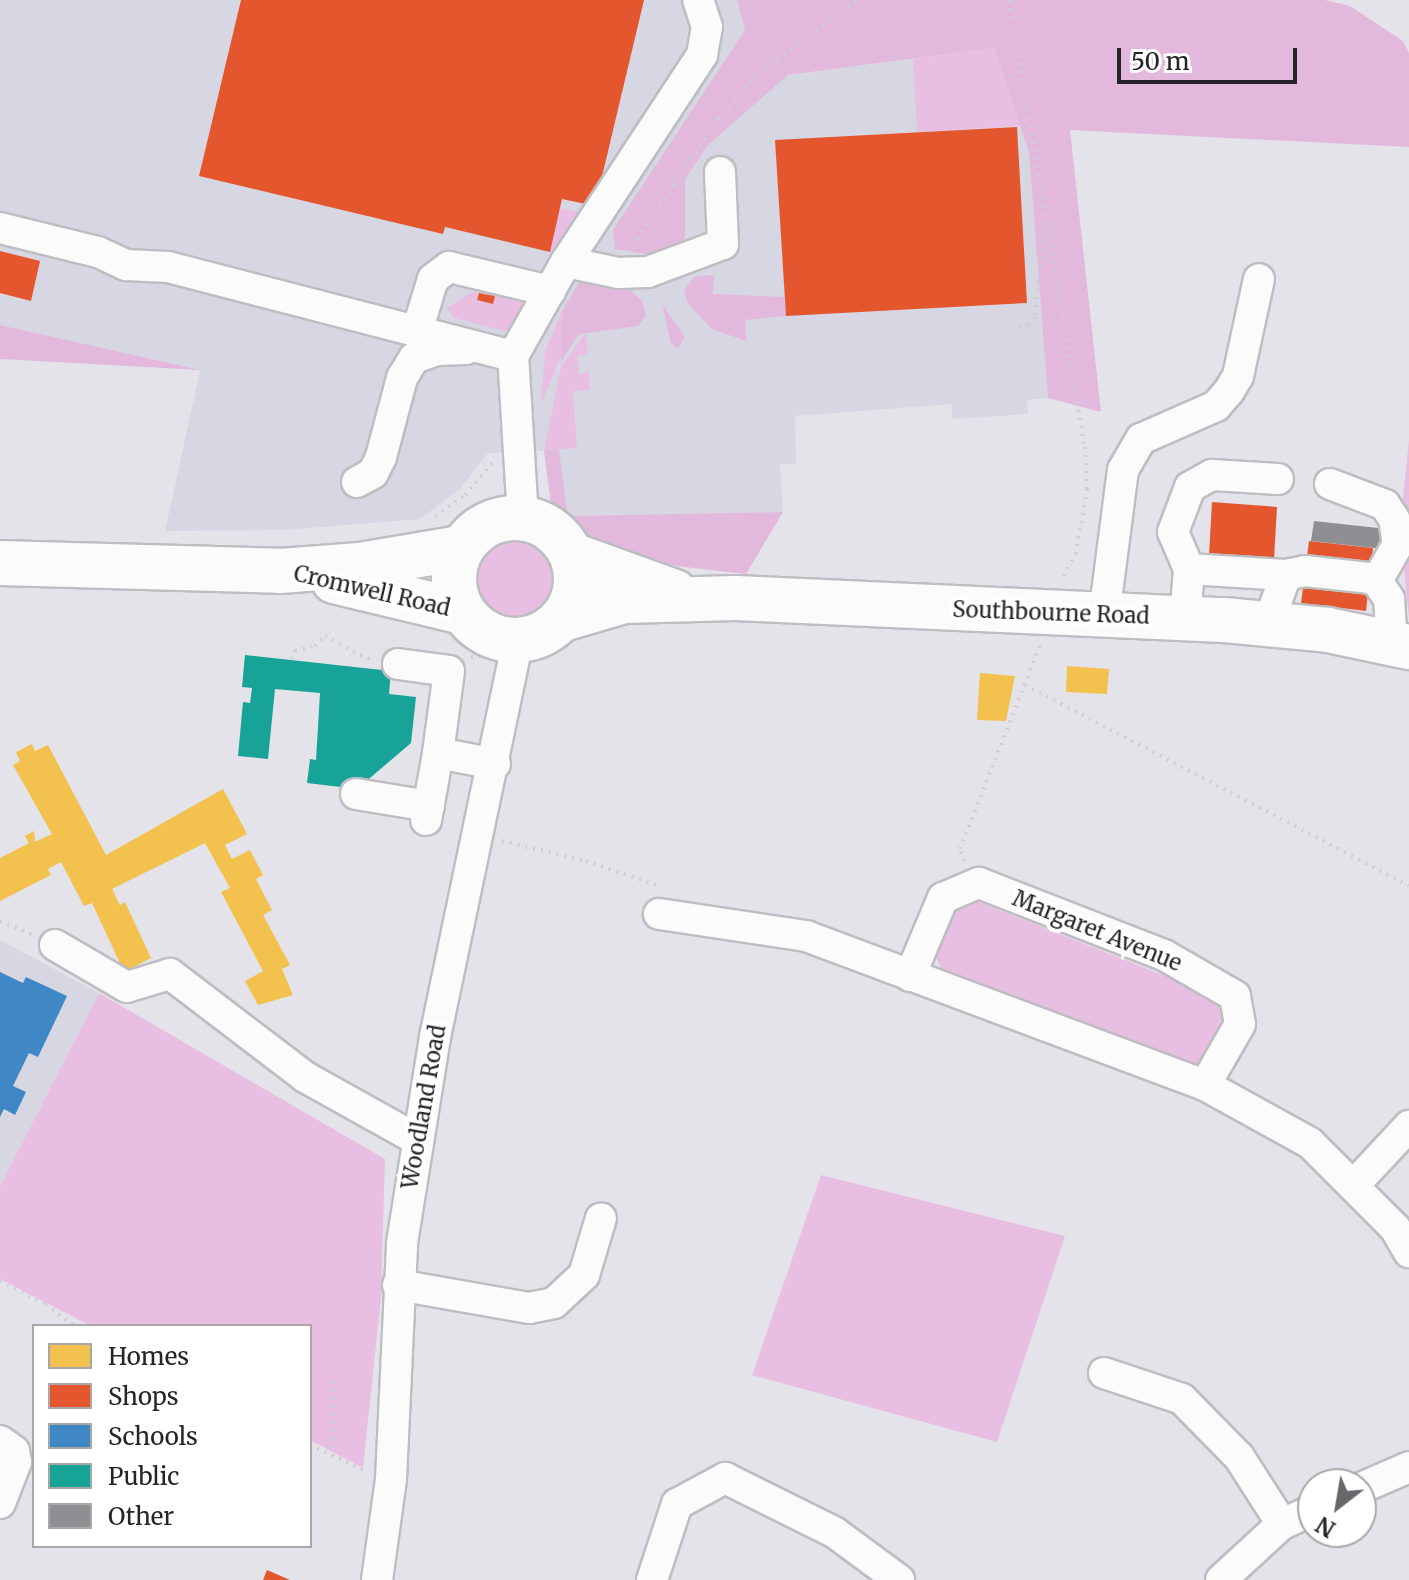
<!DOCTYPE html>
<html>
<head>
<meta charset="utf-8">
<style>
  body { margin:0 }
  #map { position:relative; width:1409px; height:1580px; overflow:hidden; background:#e3e3e9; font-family:Merriweather,serif }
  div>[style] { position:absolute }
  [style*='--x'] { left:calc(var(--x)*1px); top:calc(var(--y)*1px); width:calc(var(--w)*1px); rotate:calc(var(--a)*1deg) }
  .built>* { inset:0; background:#d7d7e4 }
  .green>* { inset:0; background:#e8bfe2 }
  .round { border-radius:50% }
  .forest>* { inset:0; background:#e2b9dc }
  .homes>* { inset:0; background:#f2c14e }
  .shops>* { inset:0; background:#e4572e }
  .schools>* { inset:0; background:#3f88c5 }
  .public>* { inset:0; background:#17a398 }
  .building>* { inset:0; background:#8e8e93 }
  .path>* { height:4px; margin-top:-2px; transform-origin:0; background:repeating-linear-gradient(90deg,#cfcfd1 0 2px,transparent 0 8px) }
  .roads { filter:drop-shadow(2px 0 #bdbdc2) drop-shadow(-2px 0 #bdbdc2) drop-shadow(0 2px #bdbdc2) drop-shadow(0 -2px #bdbdc2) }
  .minor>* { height:30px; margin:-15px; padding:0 15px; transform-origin:15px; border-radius:15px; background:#fbfbfc }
  .highway>* { height:44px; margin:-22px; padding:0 22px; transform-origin:22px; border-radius:22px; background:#fbfbfc }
  .highway>.ring { margin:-22px; padding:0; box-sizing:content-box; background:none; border:44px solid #fbfbfc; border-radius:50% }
  span { translate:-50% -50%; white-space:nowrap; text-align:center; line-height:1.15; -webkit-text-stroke:8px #fff; paint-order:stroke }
  .street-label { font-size:22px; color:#252529 }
  .legend { position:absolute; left:32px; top:1324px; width:280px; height:224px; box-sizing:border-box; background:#fff; border:2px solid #a8a8a9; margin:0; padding:10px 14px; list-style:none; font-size:24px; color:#252529 }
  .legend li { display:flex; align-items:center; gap:16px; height:40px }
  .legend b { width:40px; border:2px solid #a8a8a9 }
  .north { position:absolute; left:1297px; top:1468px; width:80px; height:80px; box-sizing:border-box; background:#fff; border:2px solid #a8a8a9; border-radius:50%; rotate:211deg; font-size:22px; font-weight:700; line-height:32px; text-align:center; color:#252529 }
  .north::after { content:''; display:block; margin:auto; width:28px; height:36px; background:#68686c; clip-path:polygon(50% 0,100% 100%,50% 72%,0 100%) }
  .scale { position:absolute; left:1117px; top:48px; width:180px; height:36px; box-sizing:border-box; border:4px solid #252529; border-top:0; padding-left:10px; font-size:24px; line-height:28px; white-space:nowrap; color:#252529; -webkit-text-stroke:6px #fff; paint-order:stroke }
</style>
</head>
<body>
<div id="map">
  <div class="built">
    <div style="clip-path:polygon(0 0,737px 0,760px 79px,994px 48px,1029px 153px,1048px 398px,1027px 400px,1028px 414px,953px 419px,951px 404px,795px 416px,796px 464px,780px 464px,783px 512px,567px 516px,558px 450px,488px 453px,460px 489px,420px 519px,284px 530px,165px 531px,200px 371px,0 325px)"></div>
    <div style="clip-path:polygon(0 940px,99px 993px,0 1186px)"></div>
  </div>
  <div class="green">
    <div style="clip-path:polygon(994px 48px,1020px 126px,917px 132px,913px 59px)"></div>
    <div style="clip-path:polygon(560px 208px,587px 214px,561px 247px,550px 252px)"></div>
    <div style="clip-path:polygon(471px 292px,479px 293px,477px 300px,493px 304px,496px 292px,520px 296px,527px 303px,516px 328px,505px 331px,454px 318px,447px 308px)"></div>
    <div style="clip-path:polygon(562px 311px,561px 356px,541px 404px,545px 351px)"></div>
    <div style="clip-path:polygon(586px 333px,588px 354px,577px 356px,579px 374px,589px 372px,590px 390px,573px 391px,577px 448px,544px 451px,561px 366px)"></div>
    <div style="clip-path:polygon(1409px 439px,1409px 618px,1400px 529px)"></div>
    <div class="round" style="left:472px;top:532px;width:88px;height:88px"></div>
    <div style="clip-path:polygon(976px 901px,1206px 992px,1217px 1001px,1222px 1017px,1203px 1062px,1186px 1067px,945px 975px,932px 950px,942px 918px,962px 902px)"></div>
    <div style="clip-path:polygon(99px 993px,385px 1159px,381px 1297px,363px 1468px,310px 1440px,310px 1326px,91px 1326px,0 1279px,0 1186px)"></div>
    <div style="clip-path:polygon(821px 1175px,1065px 1236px,997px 1442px,752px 1375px)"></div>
  </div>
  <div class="forest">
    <div style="clip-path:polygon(737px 0,1325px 0,1350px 6px,1403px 41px,1409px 53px,1409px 147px,1070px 130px,1101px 412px,1048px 398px,1029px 153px,994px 48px,788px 75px,708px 145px,685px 179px,685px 237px,674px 252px,653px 255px,615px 249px,613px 230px,745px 30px)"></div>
    <div style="clip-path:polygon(714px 275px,713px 294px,784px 297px,786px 316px,745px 320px,746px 341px,712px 329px,688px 304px,684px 290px,695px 276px)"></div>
    <div style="clip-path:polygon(579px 283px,626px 286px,643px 302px,646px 316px,638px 326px,579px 334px,561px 362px,562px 311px)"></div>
    <div style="clip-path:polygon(662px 304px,685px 337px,678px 348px,671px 344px)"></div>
    <div style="clip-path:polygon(0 325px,200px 370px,0 359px)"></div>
    <div style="clip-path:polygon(559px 450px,568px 516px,783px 512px,746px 574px,676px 566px,596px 542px,552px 512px,544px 451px)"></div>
  </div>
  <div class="homes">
    <div style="clip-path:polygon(1067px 666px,1109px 669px,1107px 694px,1066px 692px)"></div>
    <div style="clip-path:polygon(980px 673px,1015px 676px,1006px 721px,977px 720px)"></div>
    <div style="clip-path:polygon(32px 744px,35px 751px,48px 745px,106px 855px,223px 789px,247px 834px,225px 845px,232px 859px,250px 850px,263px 875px,256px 879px,272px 910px,263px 915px,290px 965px,282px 969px,293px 995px,258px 1005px,245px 981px,263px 971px,221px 892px,230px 888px,205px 843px,112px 889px,120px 905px,125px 902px,151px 958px,124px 972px,92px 903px,84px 906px,61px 862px,48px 869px,51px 875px,0 901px,0 858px,29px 843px,25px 836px,34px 831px,35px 842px,52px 834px,13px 765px,20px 761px,16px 752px)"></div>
  </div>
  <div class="shops">
    <div style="clip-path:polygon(241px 0,644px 0,595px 206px,562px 199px,550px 252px,445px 227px,443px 234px,199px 176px)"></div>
    <div style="clip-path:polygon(1017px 127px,1027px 303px,786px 316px,775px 140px)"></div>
    <div style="clip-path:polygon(0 251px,40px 261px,31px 301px,0 293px)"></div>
    <div style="clip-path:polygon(479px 293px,495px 296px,493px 304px,477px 300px)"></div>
    <div style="clip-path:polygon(1212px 502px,1277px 507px,1274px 560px,1209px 556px)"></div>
    <div style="clip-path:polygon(1309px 541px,1373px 548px,1366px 611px,1301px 603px)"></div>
    <div style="clip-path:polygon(267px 1570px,290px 1580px,263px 1580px)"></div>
  </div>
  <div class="schools">
    <div style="clip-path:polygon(0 972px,23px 983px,26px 977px,67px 996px,38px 1057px,29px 1053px,13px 1086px,26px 1092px,15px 1115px,4px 1109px,0 1117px)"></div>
  </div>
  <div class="public">
    <div style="clip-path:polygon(245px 655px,391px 671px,389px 694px,416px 697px,411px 743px,357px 789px,307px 783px,310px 759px,316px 760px,320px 693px,275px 689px,268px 759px,238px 756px,243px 702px,250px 703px,252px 688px,242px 687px)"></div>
  </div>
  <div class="building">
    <div style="clip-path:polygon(1314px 521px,1378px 528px,1384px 549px,1311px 541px)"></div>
  </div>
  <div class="path">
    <div style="--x:1009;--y:0;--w:453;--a:80.4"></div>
    <div style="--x:1085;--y:447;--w:42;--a:87.3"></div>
    <div style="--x:1087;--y:489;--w:65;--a:99.8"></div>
    <div style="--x:1076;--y:553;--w:31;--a:119"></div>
    <div style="--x:633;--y:246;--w:153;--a:-56.2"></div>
    <div style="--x:718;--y:119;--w:60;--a:-48.4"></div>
    <div style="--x:758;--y:74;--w:124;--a:-36.5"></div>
    <div style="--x:1019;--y:328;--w:11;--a:-15"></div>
    <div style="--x:1030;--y:325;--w:11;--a:-63"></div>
    <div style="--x:1035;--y:315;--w:95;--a:-83.9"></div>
    <div style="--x:435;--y:516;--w:37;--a:-35"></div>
    <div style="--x:465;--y:495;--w:42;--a:-49.8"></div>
    <div style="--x:471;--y:657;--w:12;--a:-5"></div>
    <div style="--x:483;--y:656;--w:8;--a:76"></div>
    <div style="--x:291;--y:659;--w:9;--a:-63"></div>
    <div style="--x:295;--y:651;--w:21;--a:-14"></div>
    <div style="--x:315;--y:646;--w:14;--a:-45"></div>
    <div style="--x:325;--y:636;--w:53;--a:28"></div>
    <div style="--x:1025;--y:685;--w:433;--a:27.6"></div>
    <div style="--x:502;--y:841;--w:86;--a:13.4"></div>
    <div style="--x:586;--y:861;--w:80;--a:18.9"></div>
    <div style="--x:965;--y:861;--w:13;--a:-113"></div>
    <div style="--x:960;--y:849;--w:219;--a:-68.6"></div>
    <div style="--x:0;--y:921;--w:34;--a:23"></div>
    <div style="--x:0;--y:1281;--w:51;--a:26.6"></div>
    <div style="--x:46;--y:1304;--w:36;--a:38"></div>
    <div style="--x:310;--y:1445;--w:62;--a:24.9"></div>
    <div style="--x:333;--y:1456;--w:76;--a:-89.2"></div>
  </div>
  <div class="roads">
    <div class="minor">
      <div style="--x:0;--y:228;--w:101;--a:13.8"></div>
      <div style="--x:98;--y:252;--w:31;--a:25"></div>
      <div style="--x:126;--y:265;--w:42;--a:2.7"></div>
      <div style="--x:168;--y:267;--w:356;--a:14.5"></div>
      <div style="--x:566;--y:262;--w:248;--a:-56.7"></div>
      <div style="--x:702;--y:55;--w:28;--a:-80"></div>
      <div style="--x:707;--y:27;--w:28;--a:-108"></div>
      <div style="--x:418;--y:328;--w:51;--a:-73"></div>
      <div style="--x:433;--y:279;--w:20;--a:-37"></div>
      <div style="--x:449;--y:267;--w:104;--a:13.4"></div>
      <div style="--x:357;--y:482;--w:18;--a:-29"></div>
      <div style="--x:373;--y:473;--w:18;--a:-63"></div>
      <div style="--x:381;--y:457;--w:82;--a:-75.1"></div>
      <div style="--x:402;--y:378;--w:23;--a:-59"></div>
      <div style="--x:414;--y:358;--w:24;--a:-19"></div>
      <div style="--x:437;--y:350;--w:29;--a:-2"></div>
      <div style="--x:1330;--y:484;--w:59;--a:20.9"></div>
      <div style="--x:1385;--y:505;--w:17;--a:57"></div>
      <div style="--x:1394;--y:519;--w:25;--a:81"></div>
      <div style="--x:1398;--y:544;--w:43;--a:119.6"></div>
      <div style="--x:523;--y:518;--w:162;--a:-93.5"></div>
      <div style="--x:513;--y:356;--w:108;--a:-60.6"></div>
      <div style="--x:566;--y:262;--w:53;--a:11.9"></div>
      <div style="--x:618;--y:273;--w:30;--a:-2"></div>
      <div style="--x:648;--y:272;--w:80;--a:-20.5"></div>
      <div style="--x:723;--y:244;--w:72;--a:-92.4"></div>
      <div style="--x:1189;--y:569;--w:97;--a:3.5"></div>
      <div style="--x:1104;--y:616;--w:147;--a:-82.6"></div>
      <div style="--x:1123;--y:470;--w:36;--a:-60"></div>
      <div style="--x:1141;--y:439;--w:82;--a:-23.7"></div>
      <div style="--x:1216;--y:406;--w:20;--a:-49"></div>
      <div style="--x:1229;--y:391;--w:17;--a:-59"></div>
      <div style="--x:1238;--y:376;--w:99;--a:-77.8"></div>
      <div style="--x:1185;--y:619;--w:50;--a:-85.4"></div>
      <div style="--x:1189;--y:569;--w:40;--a:-113.4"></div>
      <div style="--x:1173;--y:532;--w:48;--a:-69.3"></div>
      <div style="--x:1190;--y:487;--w:25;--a:-29"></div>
      <div style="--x:1212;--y:475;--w:66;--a:3.5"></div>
      <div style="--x:1268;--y:624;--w:52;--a:-69.8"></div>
      <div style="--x:1286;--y:575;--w:19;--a:-12"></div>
      <div style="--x:1305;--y:571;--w:64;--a:6.2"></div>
      <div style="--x:1369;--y:578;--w:9;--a:21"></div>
      <div style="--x:1377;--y:581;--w:22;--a:56"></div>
      <div style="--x:1389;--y:599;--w:44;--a:86.1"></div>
      <div style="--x:398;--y:664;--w:51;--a:7.8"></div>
      <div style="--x:449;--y:671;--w:83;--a:97.6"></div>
      <div style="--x:356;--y:794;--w:74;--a:9.3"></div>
      <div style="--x:426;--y:820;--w:68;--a:-79.8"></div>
      <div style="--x:438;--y:753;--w:58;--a:10.9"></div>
      <div style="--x:659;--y:914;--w:149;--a:8.5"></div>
      <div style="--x:806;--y:936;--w:426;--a:20.5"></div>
      <div style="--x:1205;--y:1085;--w:120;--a:28.9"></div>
      <div style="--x:1310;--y:1143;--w:120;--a:45"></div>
      <div style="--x:1395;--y:1228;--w:28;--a:60"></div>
      <div style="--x:55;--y:945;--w:83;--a:30.3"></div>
      <div style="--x:127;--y:987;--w:45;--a:-16.8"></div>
      <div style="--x:170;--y:974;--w:170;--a:37.3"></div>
      <div style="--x:305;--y:1077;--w:129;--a:29.1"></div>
      <div style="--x:910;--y:976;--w:85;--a:-67.1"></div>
      <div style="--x:943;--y:898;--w:39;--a:-23"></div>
      <div style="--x:979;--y:883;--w:199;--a:21.3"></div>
      <div style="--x:1164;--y:955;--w:82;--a:30"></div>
      <div style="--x:1235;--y:996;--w:28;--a:80"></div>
      <div style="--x:1240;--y:1024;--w:70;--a:119.8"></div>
      <div style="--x:1354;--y:1185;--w:81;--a:-47"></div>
      <div style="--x:398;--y:1285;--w:133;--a:10"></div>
      <div style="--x:529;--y:1308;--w:25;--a:-11"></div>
      <div style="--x:554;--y:1303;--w:41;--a:-43"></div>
      <div style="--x:584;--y:1275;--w:59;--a:-73.4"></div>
      <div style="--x:1104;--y:1373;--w:82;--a:18.4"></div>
      <div style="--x:1182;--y:1399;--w:81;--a:45.5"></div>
      <div style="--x:1239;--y:1457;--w:80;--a:57.3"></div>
      <div style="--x:0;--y:1441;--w:17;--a:36"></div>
      <div style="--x:14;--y:1451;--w:11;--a:80"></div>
      <div style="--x:16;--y:1462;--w:44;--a:111.3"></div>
      <div style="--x:1361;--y:1488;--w:52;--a:-23.6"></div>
      <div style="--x:377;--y:1580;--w:102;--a:-82.1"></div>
      <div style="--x:391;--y:1479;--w:236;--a:-87.3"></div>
      <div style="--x:402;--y:1243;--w:209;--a:-80.9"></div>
      <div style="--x:435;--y:1037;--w:406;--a:-78.2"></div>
      <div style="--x:652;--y:1580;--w:80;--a:-71.8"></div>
      <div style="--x:677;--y:1504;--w:55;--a:-28.4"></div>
      <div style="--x:725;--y:1478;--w:122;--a:26.4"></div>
      <div style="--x:834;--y:1532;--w:81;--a:36.4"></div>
      <div style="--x:1221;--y:1580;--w:83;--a:-42.6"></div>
      <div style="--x:1282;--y:1524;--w:34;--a:-24"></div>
    </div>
    <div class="highway">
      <div class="ring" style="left:454px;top:518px;width:78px;height:78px"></div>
      <div style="--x:572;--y:555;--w:109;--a:19.8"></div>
      <div style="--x:0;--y:563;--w:280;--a:1.6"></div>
      <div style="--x:280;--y:571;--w:80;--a:-4.3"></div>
      <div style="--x:360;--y:565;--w:102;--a:-9.6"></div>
      <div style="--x:334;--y:581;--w:133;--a:13.5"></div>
      <div style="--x:560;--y:620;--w:67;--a:-16.5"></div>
      <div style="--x:624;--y:601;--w:112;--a:-1.5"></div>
      <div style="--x:736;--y:598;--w:488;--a:2.6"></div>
      <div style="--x:1224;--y:620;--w:104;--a:5.5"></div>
      <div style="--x:1328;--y:630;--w:83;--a:11.9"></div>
    </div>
  </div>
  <div class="street-label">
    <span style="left:372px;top:591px;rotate:13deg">Cromwell Road</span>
    <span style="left:1051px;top:613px;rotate:2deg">Southbourne Road</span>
    <span style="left:1097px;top:931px;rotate:22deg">Margaret Avenue</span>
    <span style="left:424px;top:1107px;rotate:-80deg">Woodland Road</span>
  </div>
  <ul class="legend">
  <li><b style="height:22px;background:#f2c14e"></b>Homes</li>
  <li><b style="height:22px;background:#e4572e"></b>Shops</li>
  <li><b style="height:22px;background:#3f88c5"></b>Schools</li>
  <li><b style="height:22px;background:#17a398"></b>Public</li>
  <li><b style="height:22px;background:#8e8e93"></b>Other</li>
  </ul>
  <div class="north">N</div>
  <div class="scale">50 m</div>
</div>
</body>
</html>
